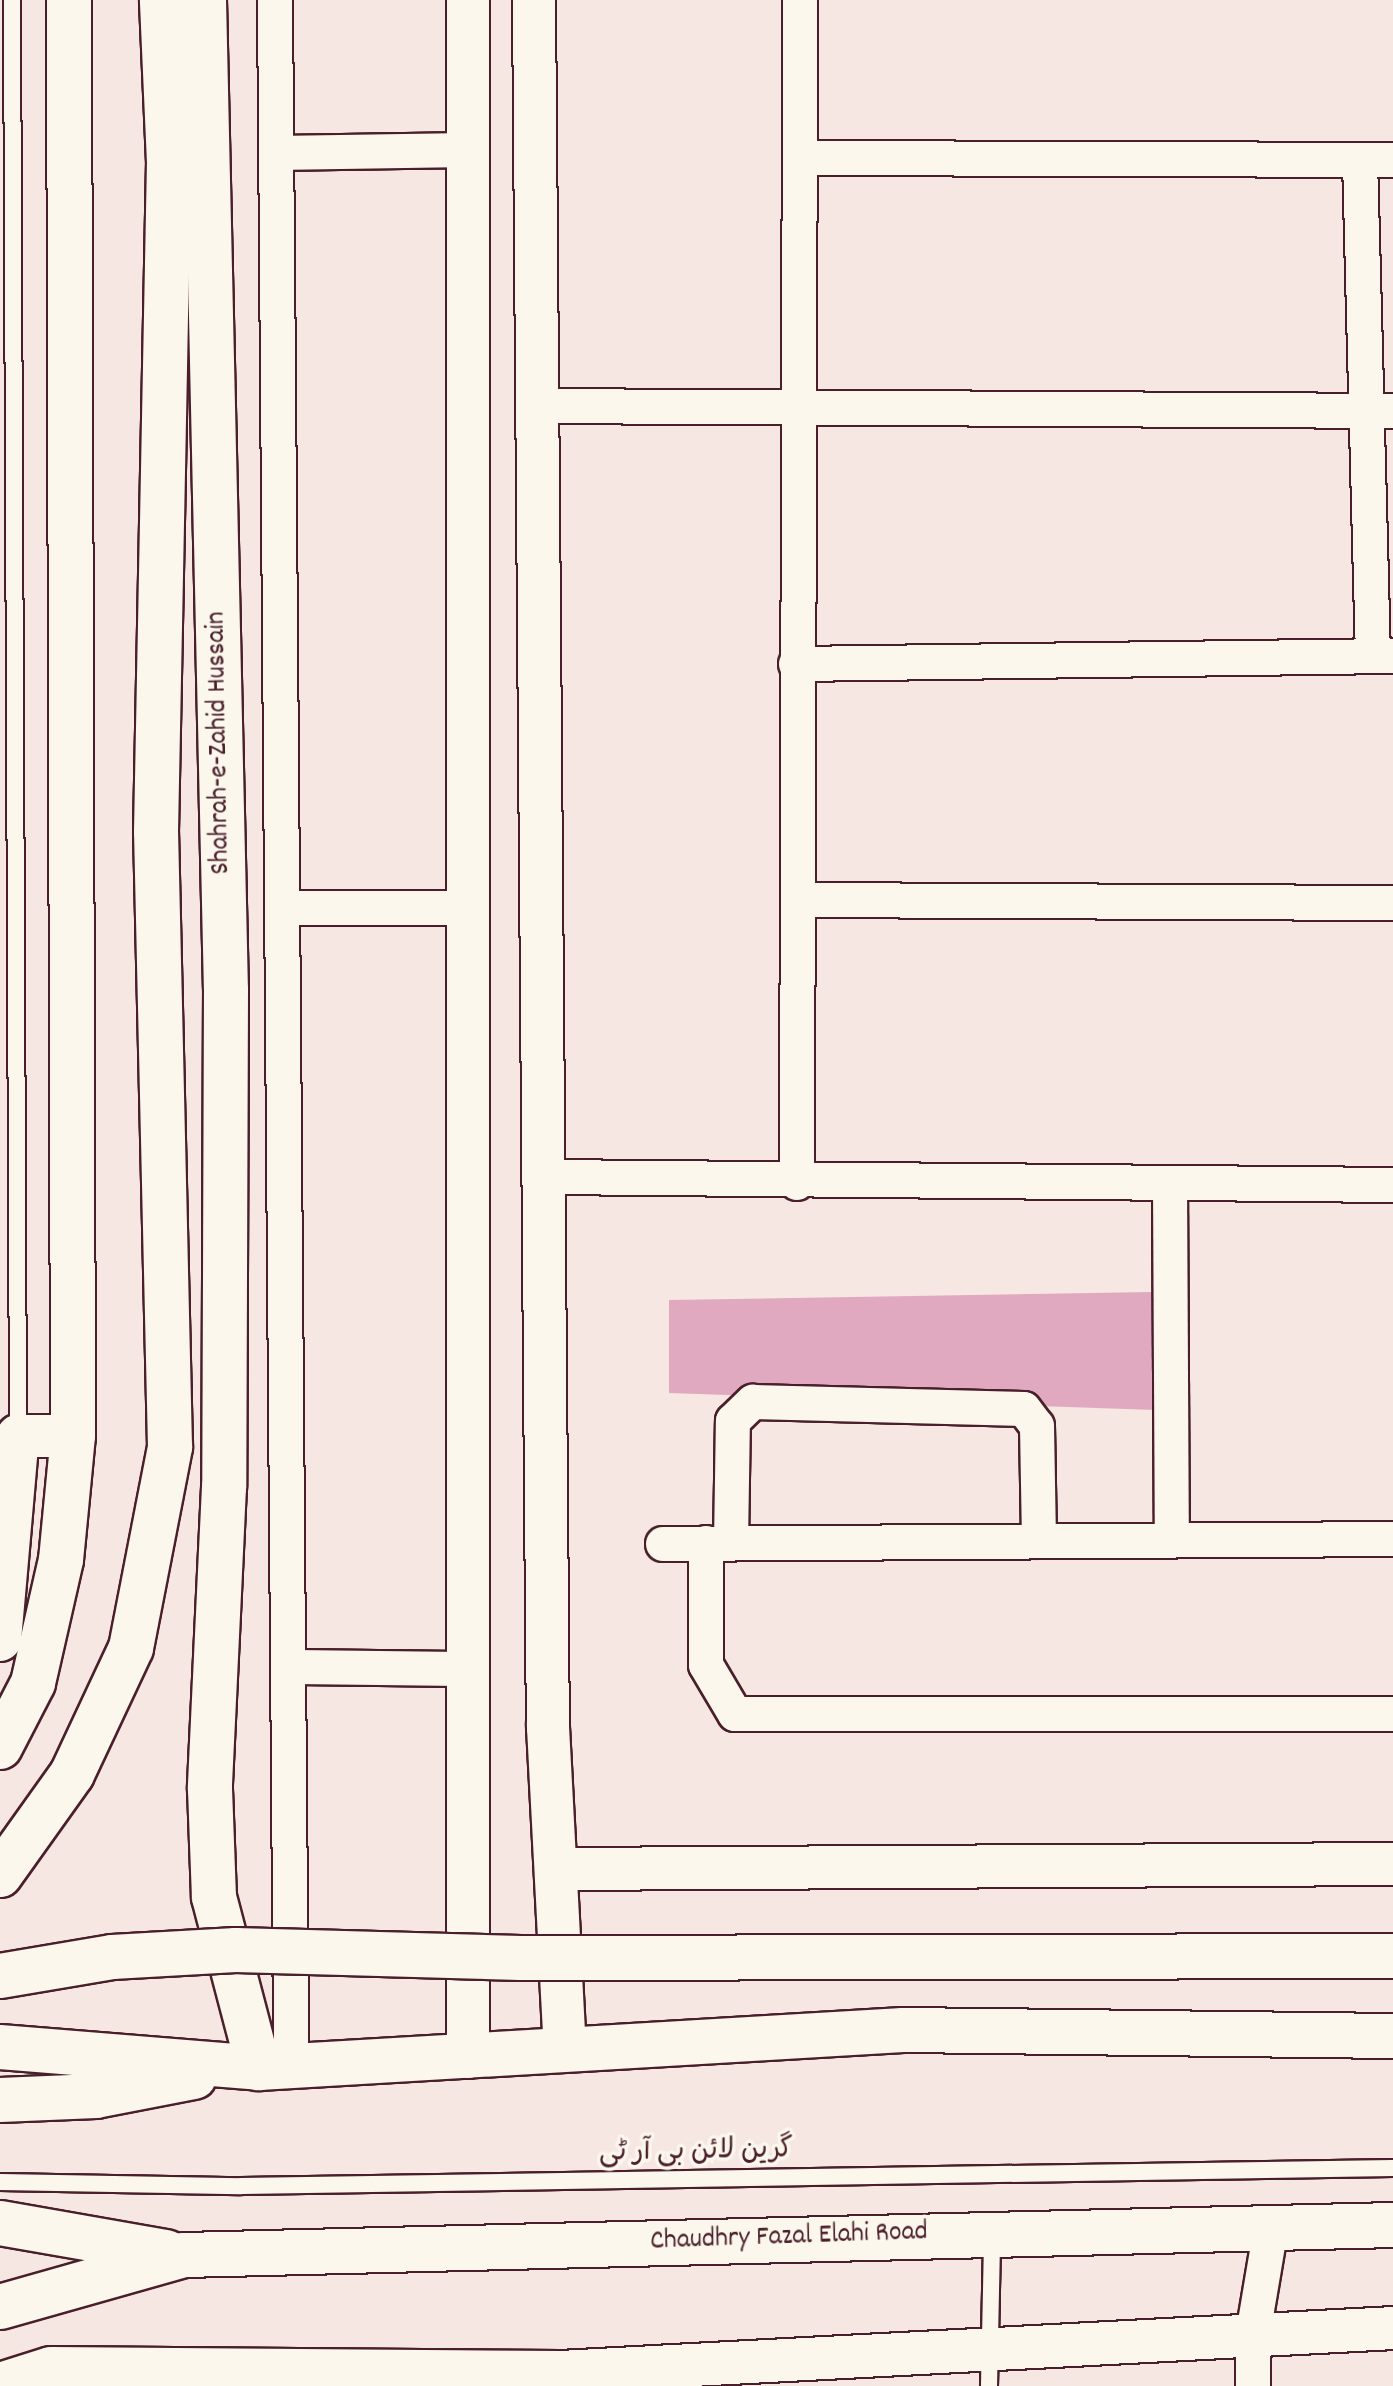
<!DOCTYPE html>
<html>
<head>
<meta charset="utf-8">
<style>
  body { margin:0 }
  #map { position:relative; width:1393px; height:2386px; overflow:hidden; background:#f6e7e3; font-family:Dekko,"Playpen Sans Arabic",sans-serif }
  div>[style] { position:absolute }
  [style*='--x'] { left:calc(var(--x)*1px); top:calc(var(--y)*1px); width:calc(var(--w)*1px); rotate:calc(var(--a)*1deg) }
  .building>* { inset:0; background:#e0a9c0 }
  .roads { filter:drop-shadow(2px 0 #4a1f2b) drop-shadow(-2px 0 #4a1f2b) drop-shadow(0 2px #4a1f2b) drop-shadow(0 -2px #4a1f2b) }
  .service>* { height:16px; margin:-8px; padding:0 8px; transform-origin:8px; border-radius:8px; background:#fbf7ec }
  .minor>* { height:34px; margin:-17px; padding:0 17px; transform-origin:17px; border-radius:17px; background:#fbf7ec }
  .tertiary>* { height:42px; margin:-21px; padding:0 21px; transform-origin:21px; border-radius:21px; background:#fbf7ec }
  .secondary>* { height:44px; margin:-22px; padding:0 22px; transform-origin:22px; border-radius:22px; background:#fbf7ec }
  .primary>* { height:44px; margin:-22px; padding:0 22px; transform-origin:22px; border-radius:22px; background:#fbf7ec }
  .bridges { filter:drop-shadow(2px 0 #4a1f2b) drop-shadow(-2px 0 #4a1f2b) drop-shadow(0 2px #4a1f2b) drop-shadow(0 -2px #4a1f2b) }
  .primary-bridge>* { height:44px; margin:-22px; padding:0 22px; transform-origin:22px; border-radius:22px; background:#fbf7ec }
  span { translate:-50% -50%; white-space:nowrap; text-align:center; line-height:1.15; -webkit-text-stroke:7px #fbf7ec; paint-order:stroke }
  .street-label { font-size:28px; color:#4a1f2b }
</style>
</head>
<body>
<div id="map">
  <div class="building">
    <div style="clip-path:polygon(1152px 1292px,1155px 1410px,669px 1393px,669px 1300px)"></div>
  </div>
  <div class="roads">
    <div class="service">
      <div style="--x:12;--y:0;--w:1434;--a:89.76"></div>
      <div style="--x:0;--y:2182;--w:241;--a:1"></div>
      <div style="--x:241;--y:2186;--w:1152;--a:-0.9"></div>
      <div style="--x:989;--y:2386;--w:149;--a:-88.8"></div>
    </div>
    <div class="minor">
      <div style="--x:275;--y:0;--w:2060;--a:89.55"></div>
      <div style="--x:277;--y:153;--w:191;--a:-0.9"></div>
      <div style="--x:801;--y:158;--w:592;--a:0.19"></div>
      <div style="--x:1360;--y:160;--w:496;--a:88.5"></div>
      <div style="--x:535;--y:406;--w:858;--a:0.33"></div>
      <div style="--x:796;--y:664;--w:597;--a:-0.77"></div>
      <div style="--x:800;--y:900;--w:593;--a:0.29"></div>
      <div style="--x:284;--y:908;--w:187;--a:0"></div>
      <div style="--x:547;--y:1177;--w:846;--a:0.54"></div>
      <div style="--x:797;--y:1183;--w:1183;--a:-89.85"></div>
      <div style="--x:1170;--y:1184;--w:356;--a:89.7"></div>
      <div style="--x:706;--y:1543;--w:122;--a:90"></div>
      <div style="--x:706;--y:1665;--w:57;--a:59.4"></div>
      <div style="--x:735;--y:1714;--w:658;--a:0"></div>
      <div style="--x:731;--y:1543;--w:122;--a:-89.1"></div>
      <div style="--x:733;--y:1421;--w:28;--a:-44"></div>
      <div style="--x:753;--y:1402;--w:271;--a:1.5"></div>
      <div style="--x:1024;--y:1409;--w:21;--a:53"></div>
      <div style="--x:1037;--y:1426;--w:115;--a:89"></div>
      <div style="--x:663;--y:1544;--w:730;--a:-0.39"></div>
      <div style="--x:291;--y:1667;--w:174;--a:0.7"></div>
      <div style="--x:1253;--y:2386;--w:52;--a:-90"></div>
      <div style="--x:1253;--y:2334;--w:108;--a:-80.4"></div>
    </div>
    <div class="tertiary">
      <div style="--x:534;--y:0;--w:1727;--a:89.54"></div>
      <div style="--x:548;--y:1727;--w:323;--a:87"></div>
      <div style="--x:0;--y:1640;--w:205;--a:-85"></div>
      <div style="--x:18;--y:1436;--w:55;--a:0"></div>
      <div style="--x:558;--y:1869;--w:835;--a:-0.34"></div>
      <div style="--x:468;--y:2057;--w:2057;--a:-90"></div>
      <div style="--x:0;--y:2384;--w:53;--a:-17.4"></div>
      <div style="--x:51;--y:2368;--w:509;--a:0.45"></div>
      <div style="--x:560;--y:2372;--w:834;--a:-3.02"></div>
    </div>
    <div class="secondary">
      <div style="--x:204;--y:0;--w:990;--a:88.73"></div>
      <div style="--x:226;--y:990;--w:497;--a:90.2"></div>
      <div style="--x:224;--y:1487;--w:302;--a:92.7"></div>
      <div style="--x:210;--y:1789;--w:108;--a:87.9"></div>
      <div style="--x:214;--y:1897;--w:177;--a:75.3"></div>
      <div style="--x:0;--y:1747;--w:72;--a:-62.7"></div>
      <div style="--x:33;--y:1683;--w:126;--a:-77.2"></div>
      <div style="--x:61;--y:1560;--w:125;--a:-84.5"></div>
      <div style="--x:73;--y:1436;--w:1436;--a:-90.16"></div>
    </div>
    <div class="primary">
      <div style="--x:0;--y:1875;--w:124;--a:-54.5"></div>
      <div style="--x:72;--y:1774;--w:139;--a:-64.9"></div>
      <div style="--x:131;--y:1648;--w:205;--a:-79"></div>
      <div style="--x:170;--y:1447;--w:615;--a:-91.3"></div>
      <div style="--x:156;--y:832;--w:669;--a:-88.89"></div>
      <div style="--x:169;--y:163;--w:163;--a:-92.5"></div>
      <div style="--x:0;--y:2047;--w:260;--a:4.6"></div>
      <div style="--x:259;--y:2068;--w:645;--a:-3.38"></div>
      <div style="--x:903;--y:2030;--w:490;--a:0.7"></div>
      <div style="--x:0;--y:2100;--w:96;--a:-2.4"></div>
      <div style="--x:96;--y:2096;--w:100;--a:-11"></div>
      <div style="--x:0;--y:2223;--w:169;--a:9.9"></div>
      <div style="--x:0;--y:2307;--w:191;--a:-15.8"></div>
      <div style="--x:184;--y:2255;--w:1209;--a:-1.42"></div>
    </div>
  </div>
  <div class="bridges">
    <div class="primary-bridge">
      <div style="--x:0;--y:1976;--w:114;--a:-9.6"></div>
      <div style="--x:112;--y:1957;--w:124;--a:-3.2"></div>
      <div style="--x:236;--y:1950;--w:285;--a:1.6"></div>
      <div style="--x:521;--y:1958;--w:872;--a:-0.13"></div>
    </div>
  </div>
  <div class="street-label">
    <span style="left:220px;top:743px;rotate:-91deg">Shahrah-e-Zahid Hussain</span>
    <span style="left:696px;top:2153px;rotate:-1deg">گرین لائن بی آر ٹی</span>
    <span style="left:789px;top:2238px;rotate:-2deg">Chaudhry Fazal Elahi Road</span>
  </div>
</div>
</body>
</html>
